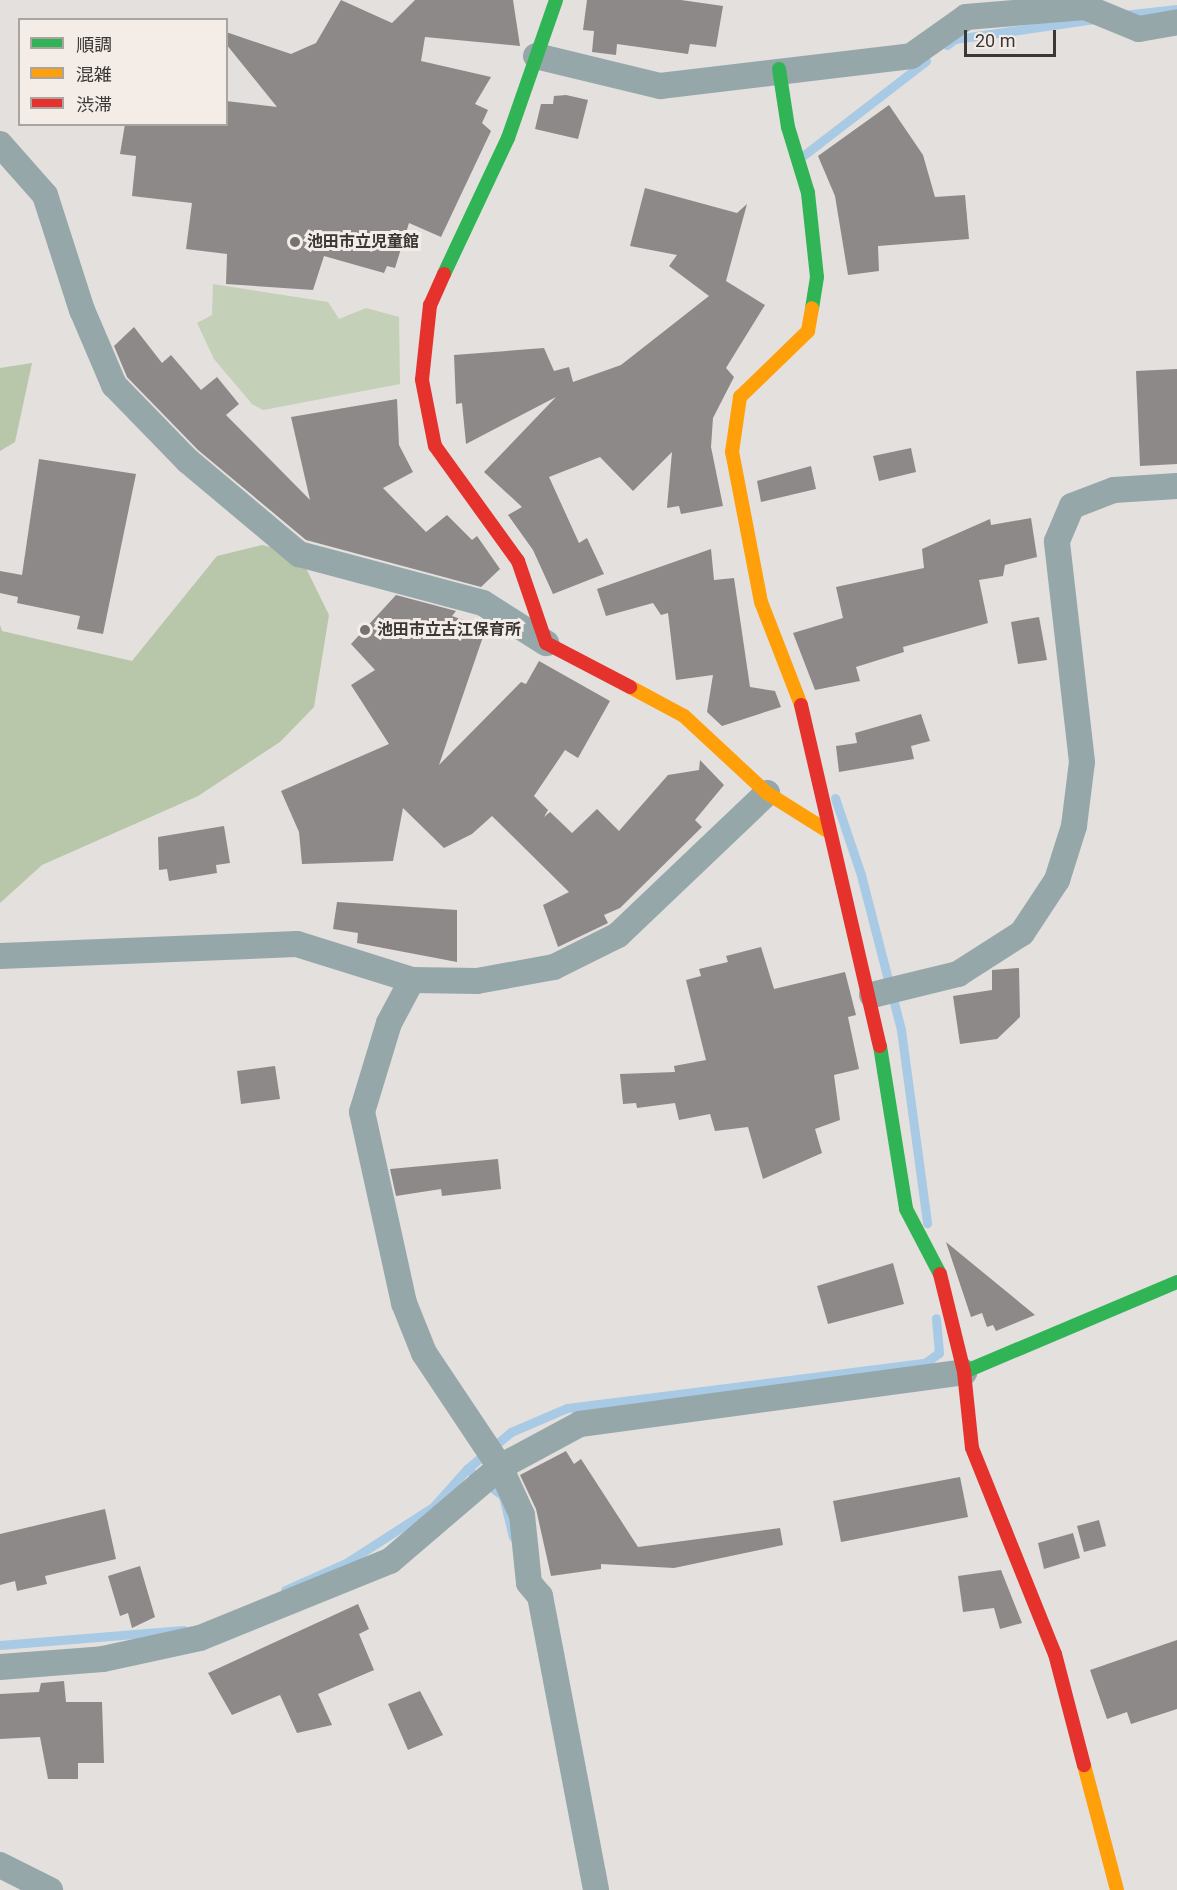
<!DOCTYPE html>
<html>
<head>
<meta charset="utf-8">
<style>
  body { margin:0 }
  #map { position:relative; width:1177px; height:1890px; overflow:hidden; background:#e3e0dd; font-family:Roboto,"Noto Sans JP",sans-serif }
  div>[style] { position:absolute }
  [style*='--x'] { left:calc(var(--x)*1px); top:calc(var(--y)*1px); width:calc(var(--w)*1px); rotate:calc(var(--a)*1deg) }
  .green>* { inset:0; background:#c4d0b8 }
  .forest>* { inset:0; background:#b8c6a9 }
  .stream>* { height:9px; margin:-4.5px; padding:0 4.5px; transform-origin:4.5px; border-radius:4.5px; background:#a8cae5 }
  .building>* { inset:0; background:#8c8988 }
  .street>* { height:26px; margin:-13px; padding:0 13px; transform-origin:13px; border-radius:13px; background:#96a7aa }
  .fast>* { height:14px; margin:-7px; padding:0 7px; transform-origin:7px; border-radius:7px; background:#30b455 }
  .slow>* { height:14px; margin:-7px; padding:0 7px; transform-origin:7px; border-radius:7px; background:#ff9f0a }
  .jam>* { height:14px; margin:-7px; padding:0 7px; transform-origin:7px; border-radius:7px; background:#e5322d }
  .dots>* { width:16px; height:16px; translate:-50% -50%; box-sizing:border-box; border:3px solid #f4ece7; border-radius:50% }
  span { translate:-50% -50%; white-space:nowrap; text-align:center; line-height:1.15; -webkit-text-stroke:6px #f4ece7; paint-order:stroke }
  .poi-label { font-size:16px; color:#3a3736; font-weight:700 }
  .left { translate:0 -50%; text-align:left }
  .legend { position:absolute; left:18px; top:18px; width:210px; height:108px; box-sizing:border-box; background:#f4ece7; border:2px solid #aaa4a0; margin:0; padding:8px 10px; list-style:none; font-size:18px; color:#3a3736 }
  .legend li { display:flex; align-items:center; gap:12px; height:30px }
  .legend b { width:30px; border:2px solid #aaa4a0 }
  .scale { position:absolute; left:964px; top:30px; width:92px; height:27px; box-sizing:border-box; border:3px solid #3a3736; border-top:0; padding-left:8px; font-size:18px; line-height:21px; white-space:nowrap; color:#3a3736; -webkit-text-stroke:4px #f4ece7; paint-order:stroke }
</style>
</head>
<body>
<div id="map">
  <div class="green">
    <div style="clip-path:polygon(213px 284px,328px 302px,339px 319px,366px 308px,399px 317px,400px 384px,263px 410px,252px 404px,214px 359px,197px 323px,212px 315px)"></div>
  </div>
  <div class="forest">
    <div style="clip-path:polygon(32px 363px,15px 442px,0 451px,0 368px)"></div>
    <div style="clip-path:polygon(262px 545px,299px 554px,329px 615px,314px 707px,280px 742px,198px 796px,42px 865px,0 903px,0 625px,2px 631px,132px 661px,217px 556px)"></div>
  </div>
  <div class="stream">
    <div style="--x:1123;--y:15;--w:54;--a:-6.3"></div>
    <div style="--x:947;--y:45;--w:10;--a:-37"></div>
    <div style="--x:955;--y:39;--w:141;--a:-8.1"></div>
    <div style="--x:804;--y:155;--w:154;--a:-37.6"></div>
    <div style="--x:835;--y:798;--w:81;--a:71.3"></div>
    <div style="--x:861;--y:875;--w:160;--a:75.5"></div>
    <div style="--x:901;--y:1030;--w:195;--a:82.3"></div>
    <div style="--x:513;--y:1537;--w:42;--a:-103.7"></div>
    <div style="--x:503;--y:1496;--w:45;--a:-143.1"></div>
    <div style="--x:467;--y:1469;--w:57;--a:-40.1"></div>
    <div style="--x:511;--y:1432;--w:61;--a:-23.2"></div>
    <div style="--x:567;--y:1408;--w:361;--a:-7.2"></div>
    <div style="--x:925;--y:1363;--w:17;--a:-36"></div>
    <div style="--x:939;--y:1353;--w:35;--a:-95"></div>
    <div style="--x:285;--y:1590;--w:67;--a:-23.9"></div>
    <div style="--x:346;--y:1563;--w:103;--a:-32.8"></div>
    <div style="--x:433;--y:1507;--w:51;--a:-48.2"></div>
    <div style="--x:0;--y:1645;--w:184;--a:-4.7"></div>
  </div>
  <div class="building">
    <div style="clip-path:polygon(341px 0,392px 23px,415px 0,513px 0,520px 46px,425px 37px,421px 61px,491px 77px,475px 104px,488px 110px,482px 123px,491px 131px,441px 237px,409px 223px,395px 268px,387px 266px,384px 273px,324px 256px,313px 290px,226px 284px,227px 254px,186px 249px,192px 203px,132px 196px,136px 156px,120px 154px,125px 124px,226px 124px,226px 101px,277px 107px,226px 44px,226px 32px,291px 54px,316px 43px)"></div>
    <div style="clip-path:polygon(587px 0,681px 0,723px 6px,716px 47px,690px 44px,688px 54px,617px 44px,616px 55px,592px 52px,594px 31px,583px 30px)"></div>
    <div style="clip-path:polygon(566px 95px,588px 100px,578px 139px,535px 129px,541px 104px,553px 104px,554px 96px)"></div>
    <div style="clip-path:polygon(889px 105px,923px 155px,935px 197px,965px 195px,969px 239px,878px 246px,879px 271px,848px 275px,835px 196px,818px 156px)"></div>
    <div style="clip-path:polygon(645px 188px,737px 213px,747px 204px,726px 281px,765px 305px,726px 368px,734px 377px,713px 418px,711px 447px,723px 506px,681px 514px,679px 506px,667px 508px,672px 452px,633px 491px,600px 457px,549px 477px,579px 543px,587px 538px,604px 574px,553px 594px,533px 550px,508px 515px,522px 507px,484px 472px,556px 397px,466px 444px,462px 403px,456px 404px,454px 355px,544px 348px,554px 371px,569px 367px,573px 382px,621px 365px,709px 296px,669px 266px,677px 255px,630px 246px)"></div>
    <div style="clip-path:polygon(134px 327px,162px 363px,171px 355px,201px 390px,217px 377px,239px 404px,226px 415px,310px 500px,291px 417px,397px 399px,399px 445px,413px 472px,383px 488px,426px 532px,447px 515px,472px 540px,477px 536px,500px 569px,481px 587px,306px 540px,198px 450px,127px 377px,114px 346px)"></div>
    <div style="clip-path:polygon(1177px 369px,1177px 464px,1140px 466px,1136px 371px)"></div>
    <div style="clip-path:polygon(911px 448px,916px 472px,879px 481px,873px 456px)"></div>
    <div style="clip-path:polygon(39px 459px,136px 474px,103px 634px,77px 629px,80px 616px,17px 603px,18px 597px,0 593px,0 571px,22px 575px)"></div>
    <div style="clip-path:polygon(811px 466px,816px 489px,761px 502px,757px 481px)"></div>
    <div style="clip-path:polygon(1031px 518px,1037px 557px,1005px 565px,1003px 576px,979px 580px,988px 623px,903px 647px,904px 652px,856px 667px,860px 681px,815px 690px,793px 633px,843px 618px,836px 587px,924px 568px,922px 549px,990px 519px,991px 525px)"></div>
    <div style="clip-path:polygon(711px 549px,714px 580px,734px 578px,750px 687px,775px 691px,781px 707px,722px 726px,707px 712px,713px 675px,676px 680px,668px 613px,661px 615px,653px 603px,606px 616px,597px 589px)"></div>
    <div style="clip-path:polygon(396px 595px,456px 611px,452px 616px,486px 628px,439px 765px,521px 682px,526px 684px,539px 661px,610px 701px,578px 758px,565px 750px,534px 796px,548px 810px,544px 817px,550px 812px,572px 833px,597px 809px,619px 831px,668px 775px,699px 770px,700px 760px,724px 785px,695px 820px,702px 827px,620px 908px,604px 915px,608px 923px,558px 947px,543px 905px,569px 892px,492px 816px,472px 834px,444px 848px,403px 808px,393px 861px,302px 864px,299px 832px,281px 791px,389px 744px,351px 685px,375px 670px,351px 644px)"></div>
    <div style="clip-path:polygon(1039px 617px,1047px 660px,1018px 664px,1011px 622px)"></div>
    <div style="clip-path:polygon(921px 714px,930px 741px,911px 746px,914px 759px,839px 772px,836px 746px,857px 743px,855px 733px)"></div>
    <div style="clip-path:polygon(224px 826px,230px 863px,216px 865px,217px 873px,169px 881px,167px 869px,159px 870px,158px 837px)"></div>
    <div style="clip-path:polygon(337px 902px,457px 910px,457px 962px,357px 943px,358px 933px,333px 929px)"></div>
    <div style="clip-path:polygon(761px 947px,774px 989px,845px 972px,856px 1015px,848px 1017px,859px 1069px,834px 1075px,840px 1120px,815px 1129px,822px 1153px,763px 1179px,748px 1127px,715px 1131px,710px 1114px,679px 1120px,675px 1103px,637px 1108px,636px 1103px,623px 1104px,620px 1074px,675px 1072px,674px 1066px,706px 1060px,686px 980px,701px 976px,699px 969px,728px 962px,726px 956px)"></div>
    <div style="clip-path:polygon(1019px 968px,1020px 1017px,997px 1039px,960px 1044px,953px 996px,992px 990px,992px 970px)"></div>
    <div style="clip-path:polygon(275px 1066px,280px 1099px,241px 1104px,237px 1071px)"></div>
    <div style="clip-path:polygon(498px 1159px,501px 1189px,442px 1196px,441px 1189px,396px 1196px,390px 1169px)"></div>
    <div style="clip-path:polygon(946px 1242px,1035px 1315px,996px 1331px,993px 1325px,987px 1327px,982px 1313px,971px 1317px)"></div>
    <div style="clip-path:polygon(893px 1263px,904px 1304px,828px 1324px,817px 1286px)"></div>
    <div style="clip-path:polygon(566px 1451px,574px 1464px,581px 1459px,638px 1547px,780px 1528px,783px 1545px,674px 1568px,601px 1564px,601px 1569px,551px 1576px,536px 1509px,520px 1475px)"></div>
    <div style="clip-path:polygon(960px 1477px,968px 1517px,841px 1542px,833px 1501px)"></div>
    <div style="clip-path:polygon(105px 1509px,116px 1559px,45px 1576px,47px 1584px,17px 1591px,15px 1581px,0 1585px,0 1534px)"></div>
    <div style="clip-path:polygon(1099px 1520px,1106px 1546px,1084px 1552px,1077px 1526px)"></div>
    <div style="clip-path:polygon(1073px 1533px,1080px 1558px,1044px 1569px,1038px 1543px)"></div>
    <div style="clip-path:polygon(140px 1566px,155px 1617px,132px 1628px,128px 1613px,120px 1616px,108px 1576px)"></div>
    <div style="clip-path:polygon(1001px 1570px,1022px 1623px,1000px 1629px,994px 1608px,963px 1612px,958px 1576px)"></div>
    <div style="clip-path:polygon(358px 1604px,369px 1629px,359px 1634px,374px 1670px,318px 1694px,332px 1725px,297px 1733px,280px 1695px,232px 1715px,208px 1673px)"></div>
    <div style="clip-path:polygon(1177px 1640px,1177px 1709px,1131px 1724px,1127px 1712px,1107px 1719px,1090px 1670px)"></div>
    <div style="clip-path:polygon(64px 1681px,66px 1702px,102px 1702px,104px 1763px,78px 1763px,78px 1779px,48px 1779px,40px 1737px,0 1739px,0 1694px,39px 1692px,41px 1683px)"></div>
    <div style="clip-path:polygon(420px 1691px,443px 1735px,408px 1750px,388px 1704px)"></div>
  </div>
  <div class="street">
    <div style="--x:536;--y:56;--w:128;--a:13.6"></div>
    <div style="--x:660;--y:86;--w:253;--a:-6.8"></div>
    <div style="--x:911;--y:56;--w:67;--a:-35.3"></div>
    <div style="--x:966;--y:17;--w:119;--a:-4.8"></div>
    <div style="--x:1085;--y:7;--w:58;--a:22.2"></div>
    <div style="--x:1139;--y:29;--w:39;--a:-10"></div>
    <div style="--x:0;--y:144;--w:68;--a:48.6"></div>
    <div style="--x:45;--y:195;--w:121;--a:72.2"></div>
    <div style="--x:82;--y:310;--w:82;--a:66.9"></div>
    <div style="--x:114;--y:385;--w:106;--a:45.8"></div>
    <div style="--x:188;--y:461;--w:145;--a:40"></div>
    <div style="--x:299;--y:554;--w:190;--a:14.9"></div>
    <div style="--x:483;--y:603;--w:75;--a:32.4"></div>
    <div style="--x:0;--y:956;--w:297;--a:-2.3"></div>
    <div style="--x:297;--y:944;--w:121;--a:17.4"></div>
    <div style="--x:412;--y:980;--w:65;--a:0.9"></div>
    <div style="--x:477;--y:981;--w:78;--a:-10.3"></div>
    <div style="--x:554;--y:967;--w:72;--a:-26.6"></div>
    <div style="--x:618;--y:935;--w:206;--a:-43.6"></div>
    <div style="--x:412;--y:980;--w:49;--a:118.1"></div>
    <div style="--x:389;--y:1023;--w:93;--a:106.9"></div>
    <div style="--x:362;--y:1112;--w:196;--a:77.6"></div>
    <div style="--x:404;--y:1303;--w:54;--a:68.2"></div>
    <div style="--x:424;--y:1353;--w:137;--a:56.3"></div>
    <div style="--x:500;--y:1467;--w:53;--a:65.4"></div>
    <div style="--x:522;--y:1515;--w:68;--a:84.1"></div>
    <div style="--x:529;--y:1583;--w:17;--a:50"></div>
    <div style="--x:540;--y:1596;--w:299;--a:79.2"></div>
    <div style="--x:872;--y:995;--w:89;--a:-13.7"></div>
    <div style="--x:958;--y:974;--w:76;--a:-32.6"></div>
    <div style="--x:1022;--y:933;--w:64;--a:-56.6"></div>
    <div style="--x:1057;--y:880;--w:57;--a:-72.5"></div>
    <div style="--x:1074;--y:826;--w:64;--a:-82.9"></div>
    <div style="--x:1082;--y:762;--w:222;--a:-96.5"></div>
    <div style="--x:1057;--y:541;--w:38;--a:-67"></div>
    <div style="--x:1072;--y:506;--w:45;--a:-20.9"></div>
    <div style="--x:1114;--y:490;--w:63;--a:-3.6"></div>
    <div style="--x:0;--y:1667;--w:103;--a:-4.4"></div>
    <div style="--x:103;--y:1659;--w:99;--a:-12.2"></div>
    <div style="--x:200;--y:1638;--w:205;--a:-22.1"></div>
    <div style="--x:390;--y:1561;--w:145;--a:-40.5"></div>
    <div style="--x:500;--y:1467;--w:91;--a:-28.3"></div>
    <div style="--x:580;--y:1424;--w:388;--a:-7.7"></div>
    <div style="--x:0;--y:1865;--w:56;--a:26.6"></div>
  </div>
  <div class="fast">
    <div style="--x:779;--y:69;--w:59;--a:81.2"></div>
    <div style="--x:788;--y:127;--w:69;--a:73.1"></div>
    <div style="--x:808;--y:193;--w:84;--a:83.9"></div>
    <div style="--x:817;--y:277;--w:31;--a:99"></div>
    <div style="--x:444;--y:274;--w:150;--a:-64.8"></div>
    <div style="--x:508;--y:138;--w:146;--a:-70.8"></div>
    <div style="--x:880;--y:1046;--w:165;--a:80.9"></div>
    <div style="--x:906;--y:1209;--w:73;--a:62.4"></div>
    <div style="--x:964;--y:1372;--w:231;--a:-22.9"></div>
  </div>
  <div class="slow">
    <div style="--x:630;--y:687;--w:61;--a:28.2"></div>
    <div style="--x:684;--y:716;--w:113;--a:42.9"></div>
    <div style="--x:767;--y:793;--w:70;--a:32.1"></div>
    <div style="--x:801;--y:705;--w:110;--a:-111.2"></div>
    <div style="--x:761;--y:602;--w:153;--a:-100.9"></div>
    <div style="--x:732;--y:452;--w:56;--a:-81.7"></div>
    <div style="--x:740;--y:397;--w:95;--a:-44.1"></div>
    <div style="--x:808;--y:331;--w:23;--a:-80"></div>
    <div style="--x:1084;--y:1765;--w:129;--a:75.2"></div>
  </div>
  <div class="jam">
    <div style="--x:444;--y:274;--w:34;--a:114"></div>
    <div style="--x:430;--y:305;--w:75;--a:96.1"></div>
    <div style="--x:422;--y:380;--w:67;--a:78.9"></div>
    <div style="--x:435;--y:446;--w:142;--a:54.2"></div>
    <div style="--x:518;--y:561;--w:87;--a:71.1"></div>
    <div style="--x:546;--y:643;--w:95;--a:27.6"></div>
    <div style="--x:801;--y:705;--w:350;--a:77"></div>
    <div style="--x:940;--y:1274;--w:101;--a:76.2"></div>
    <div style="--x:964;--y:1372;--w:76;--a:84"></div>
    <div style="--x:972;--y:1448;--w:222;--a:68.1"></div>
    <div style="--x:1055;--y:1654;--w:115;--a:75.4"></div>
  </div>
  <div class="dots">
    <div style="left:295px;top:242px;background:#757270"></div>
    <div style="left:365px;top:630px;background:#757270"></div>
  </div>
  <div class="poi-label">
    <span class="left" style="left:307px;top:242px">池田市立児童館</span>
    <span class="left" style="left:377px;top:630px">池田市立古江保育所</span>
  </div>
  <ul class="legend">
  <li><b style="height:8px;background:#30b455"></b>順調</li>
  <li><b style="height:8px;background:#ff9f0a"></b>混雑</li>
  <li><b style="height:8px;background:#e5322d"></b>渋滞</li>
  </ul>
  <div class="scale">20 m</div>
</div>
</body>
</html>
